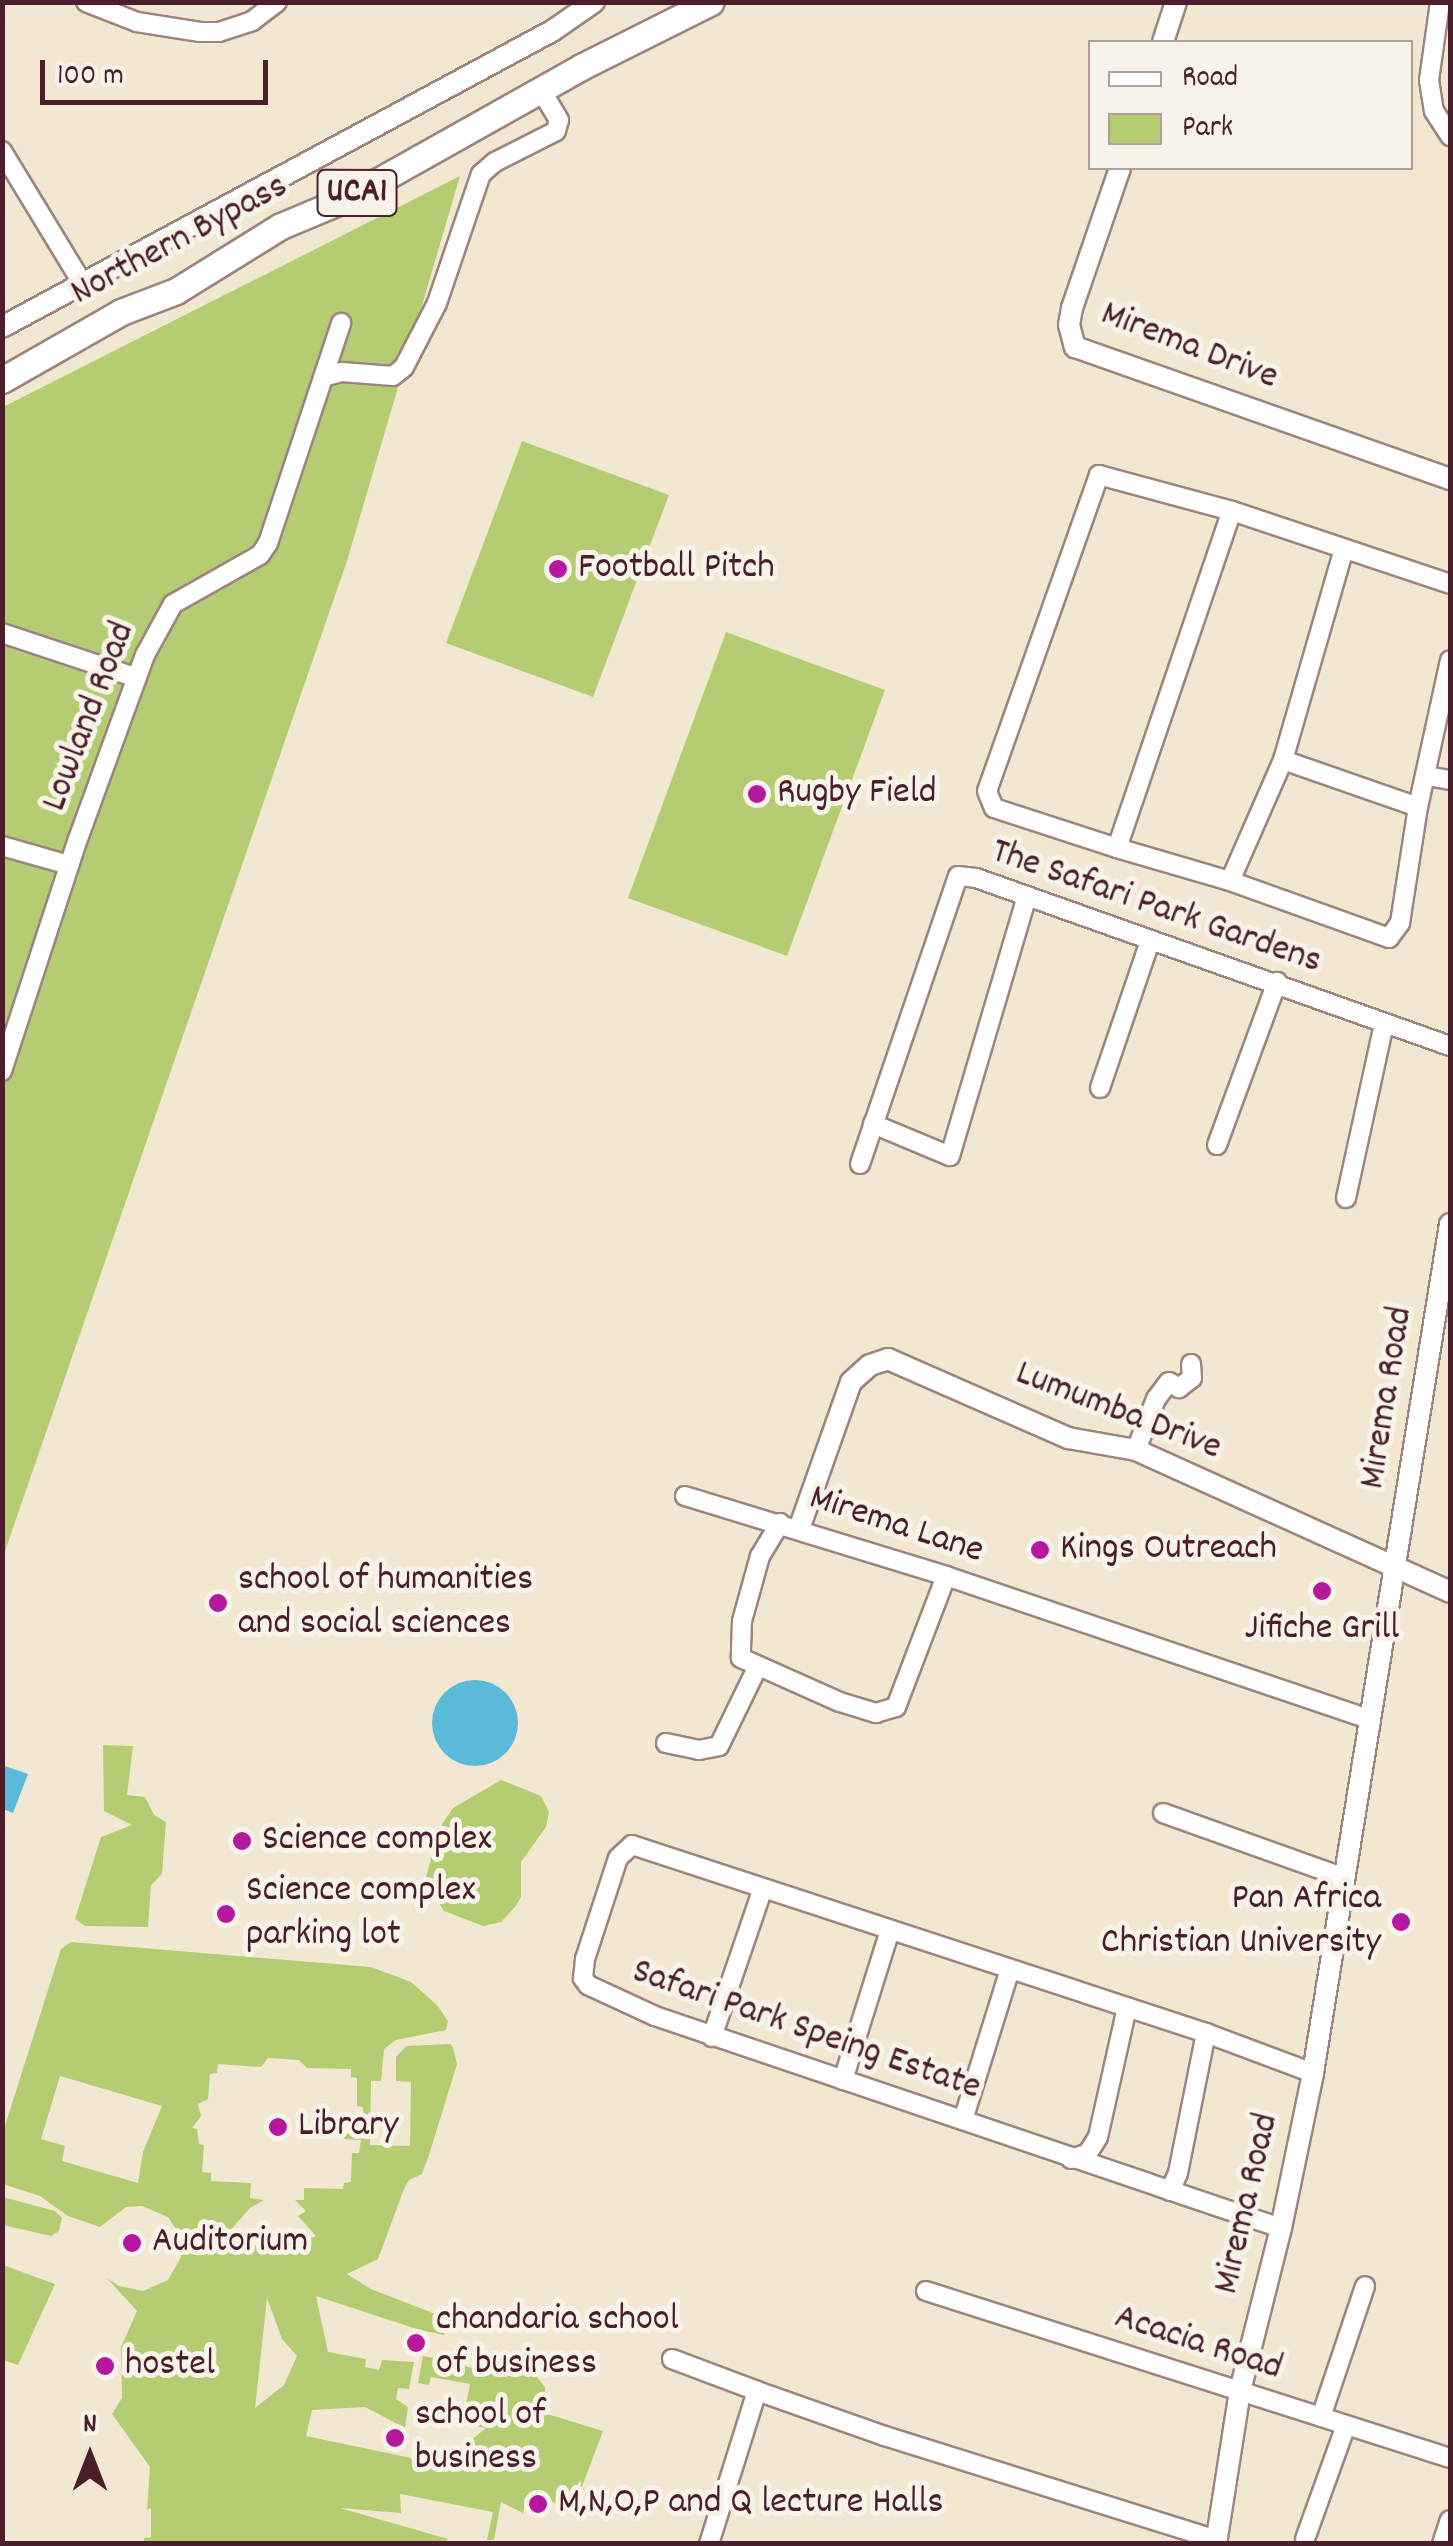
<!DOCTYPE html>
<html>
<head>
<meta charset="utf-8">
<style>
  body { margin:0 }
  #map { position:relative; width:1453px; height:2546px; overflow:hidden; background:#f2e8d2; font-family:Dekko,sans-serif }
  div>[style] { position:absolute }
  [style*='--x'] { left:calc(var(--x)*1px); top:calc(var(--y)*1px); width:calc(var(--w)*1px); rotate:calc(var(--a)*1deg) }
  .green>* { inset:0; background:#b5cd72 }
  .water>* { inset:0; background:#5bb9d9 }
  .round { border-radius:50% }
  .roads { filter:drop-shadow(2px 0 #9e847e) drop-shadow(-2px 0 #9e847e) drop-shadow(0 2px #9e847e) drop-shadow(0 -2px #9e847e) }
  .minor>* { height:18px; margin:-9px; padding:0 9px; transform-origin:9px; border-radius:9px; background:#fff }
  .tertiary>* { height:20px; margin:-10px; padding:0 10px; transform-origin:10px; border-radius:10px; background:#fff }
  .primary>* { height:25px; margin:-12.5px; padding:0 12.5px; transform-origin:12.5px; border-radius:12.5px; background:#fff }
  .dots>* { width:28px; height:28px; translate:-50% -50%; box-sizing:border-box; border:5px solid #f7f3e8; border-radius:50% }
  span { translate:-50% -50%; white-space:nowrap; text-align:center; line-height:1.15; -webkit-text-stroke:10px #f7f3e8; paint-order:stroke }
  .shield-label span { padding:2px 8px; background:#f7f3e8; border:2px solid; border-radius:8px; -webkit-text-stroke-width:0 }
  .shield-label { font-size:35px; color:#4a1f2b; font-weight:700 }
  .street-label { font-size:38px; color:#4a1f2b }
  .poi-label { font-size:38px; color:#4a1f2b }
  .left { translate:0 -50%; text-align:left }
  .right { translate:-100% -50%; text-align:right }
  .frame { position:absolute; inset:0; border:5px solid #4a1f2b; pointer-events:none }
  .legend { position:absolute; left:1088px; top:40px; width:325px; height:130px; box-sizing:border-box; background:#f7f3e8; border:2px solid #b29e9c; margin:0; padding:12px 18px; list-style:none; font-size:30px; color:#4a1f2b }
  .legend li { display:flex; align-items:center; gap:20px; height:50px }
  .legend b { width:50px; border:2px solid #b29e9c }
  .north { position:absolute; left:40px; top:2406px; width:100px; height:100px; -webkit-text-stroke:8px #f7f3e8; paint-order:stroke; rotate:0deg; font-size:28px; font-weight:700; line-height:40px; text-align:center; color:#4a1f2b }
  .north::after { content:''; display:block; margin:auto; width:35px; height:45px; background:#4a1f2b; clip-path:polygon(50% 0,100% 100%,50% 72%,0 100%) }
  .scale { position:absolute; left:40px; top:60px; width:228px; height:45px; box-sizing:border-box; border:5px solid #4a1f2b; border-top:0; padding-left:12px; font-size:30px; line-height:35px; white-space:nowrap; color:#4a1f2b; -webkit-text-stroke:8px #f7f3e8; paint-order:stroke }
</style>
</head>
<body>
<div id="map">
  <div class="green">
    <div style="clip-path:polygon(460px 176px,347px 561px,3px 1557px,3px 407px)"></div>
    <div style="clip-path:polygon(522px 441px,669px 495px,593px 697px,446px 643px)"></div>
    <div style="clip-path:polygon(726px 632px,885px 690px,787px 956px,628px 898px)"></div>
    <div style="clip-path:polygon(103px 1745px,133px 1746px,127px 1795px,145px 1797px,154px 1815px,166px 1822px,162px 1874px,151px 1885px,148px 1927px,85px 1926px,75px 1919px,101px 1837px,132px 1825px,104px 1811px)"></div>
    <div style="clip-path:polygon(501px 1780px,541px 1796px,549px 1812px,546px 1827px,521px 1862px,521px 1897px,516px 1906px,501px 1922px,483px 1926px,444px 1911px,425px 1881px,439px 1829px,453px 1808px)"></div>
    <div style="clip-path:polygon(evenodd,71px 1942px,371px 1967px,411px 1982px,437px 2005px,448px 2021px,446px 2030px,396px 2040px,384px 2049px,381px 2081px,371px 2081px,370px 2145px,410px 2146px,411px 2082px,396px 2081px,396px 2057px,406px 2046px,450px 2044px,453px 2047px,457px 2064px,429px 2155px,422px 2174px,409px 2180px,404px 2189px,378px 2259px,347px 2274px,371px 2289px,443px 2317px,457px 2328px,446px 2326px,444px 2335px,420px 2330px,316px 2296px,328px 2352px,366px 2359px,365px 2367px,379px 2370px,382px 2360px,414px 2362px,409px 2389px,398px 2388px,396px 2399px,408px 2407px,405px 2428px,365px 2407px,312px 2410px,306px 2436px,411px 2458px,415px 2467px,455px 2467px,468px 2461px,470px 2441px,486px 2428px,426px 2416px,412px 2421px,415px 2406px,464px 2415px,470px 2384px,431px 2377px,429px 2385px,418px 2383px,423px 2356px,446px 2360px,445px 2367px,457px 2369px,458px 2364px,500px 2376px,516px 2376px,518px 2365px,532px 2371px,545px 2387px,547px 2414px,603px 2431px,572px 2513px,567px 2505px,527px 2497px,523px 2513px,501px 2502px,494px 2540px,487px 2540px,493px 2512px,400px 2494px,401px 2513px,340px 2508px,448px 2539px,443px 2544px,144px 2543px,144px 2538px,151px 2537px,151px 2508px,147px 2510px,150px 2467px,112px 2414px,122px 2398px,121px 2347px,137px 2311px,107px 2278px,119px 2286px,143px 2291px,168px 2280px,181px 2257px,176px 2229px,168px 2217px,142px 2206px,126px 2207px,100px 2227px,68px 2216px,40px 2196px,3px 2184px,3px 2132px,61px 1949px,71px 1942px,268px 2058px,299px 2060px,307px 2068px,351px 2069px,351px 2077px,357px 2078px,357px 2106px,363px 2107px,363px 2122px,344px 2124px,350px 2127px,350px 2133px,344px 2134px,344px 2139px,361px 2140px,359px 2153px,352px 2153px,351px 2182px,344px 2183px,343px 2189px,304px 2188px,304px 2200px,295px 2200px,306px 2211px,298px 2216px,316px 2236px,275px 2253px,227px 2234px,250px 2208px,264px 2200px,250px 2198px,251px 2183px,211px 2181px,211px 2173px,202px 2172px,204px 2145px,199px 2144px,197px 2129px,192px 2128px,201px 2116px,198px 2104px,208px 2099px,210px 2074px,217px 2073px,218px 2064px,261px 2067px,268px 2058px,71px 1942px,60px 2076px,162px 2106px,143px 2152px,138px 2183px,62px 2161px,65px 2146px,41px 2139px,60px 2076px,71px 1942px,267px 2298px,282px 2339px,297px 2356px,284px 2385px,255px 2408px,267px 2298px)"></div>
    <div style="clip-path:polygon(3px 2197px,55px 2211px,62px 2218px,59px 2231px,51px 2236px,3px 2225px)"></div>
    <div style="clip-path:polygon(3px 2265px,55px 2284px,18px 2365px,3px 2360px)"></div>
  </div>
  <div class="water">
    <div class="round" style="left:432px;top:1680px;width:86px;height:86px"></div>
    <div style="clip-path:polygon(2px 1765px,28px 1774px,13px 1813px,3px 1809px)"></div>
  </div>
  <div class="roads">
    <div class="minor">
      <div style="--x:86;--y:2;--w:55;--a:21.4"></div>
      <div style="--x:137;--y:22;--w:64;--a:9"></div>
      <div style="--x:200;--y:32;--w:19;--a:0"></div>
      <div style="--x:219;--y:32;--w:35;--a:-18"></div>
      <div style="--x:252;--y:21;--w:31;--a:-37"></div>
      <div style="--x:1440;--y:2;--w:79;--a:98"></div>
      <div style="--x:1429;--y:80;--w:31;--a:81"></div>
      <div style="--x:1434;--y:111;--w:30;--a:57"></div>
      <div style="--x:2;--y:151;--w:156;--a:58.7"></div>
      <div style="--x:323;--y:377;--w:20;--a:-15"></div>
      <div style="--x:342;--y:372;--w:51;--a:4.5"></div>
      <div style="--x:393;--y:376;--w:14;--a:-39"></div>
      <div style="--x:404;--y:367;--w:72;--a:-62.7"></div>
      <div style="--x:437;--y:303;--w:136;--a:-71.2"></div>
      <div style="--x:481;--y:174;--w:18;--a:-41"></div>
      <div style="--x:495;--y:162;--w:68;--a:-26.9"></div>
      <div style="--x:556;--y:131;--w:11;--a:-75"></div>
      <div style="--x:559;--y:120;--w:35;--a:-121"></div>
      <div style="--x:1232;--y:511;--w:230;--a:18.5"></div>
      <div style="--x:2;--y:633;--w:142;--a:18.4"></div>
      <div style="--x:1283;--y:760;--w:143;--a:19.2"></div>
      <div style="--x:1427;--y:776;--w:23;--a:10"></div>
      <div style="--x:2;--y:846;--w:70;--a:15.8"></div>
      <div style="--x:1117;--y:848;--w:356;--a:-71.2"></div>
      <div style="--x:1232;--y:511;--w:138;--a:-164.9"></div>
      <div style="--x:1099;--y:475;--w:335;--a:109.5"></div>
      <div style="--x:987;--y:791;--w:18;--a:68"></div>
      <div style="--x:994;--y:808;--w:129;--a:18"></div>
      <div style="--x:1117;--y:848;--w:118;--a:16.3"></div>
      <div style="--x:1230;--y:881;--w:169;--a:19.7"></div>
      <div style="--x:1389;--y:938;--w:19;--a:-54"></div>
      <div style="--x:1400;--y:923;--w:117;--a:-81.2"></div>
      <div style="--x:1418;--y:807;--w:150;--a:-77.7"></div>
      <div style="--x:1230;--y:881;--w:132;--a:-66.3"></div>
      <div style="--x:1283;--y:760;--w:220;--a:-73.9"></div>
      <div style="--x:2;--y:1071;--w:244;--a:-71.9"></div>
      <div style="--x:78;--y:839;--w:196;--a:-70"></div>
      <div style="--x:145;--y:655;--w:58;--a:-61.2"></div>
      <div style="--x:173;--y:604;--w:100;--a:-29.4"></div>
      <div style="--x:260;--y:555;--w:14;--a:-56"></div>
      <div style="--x:268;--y:543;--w:232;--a:-71.6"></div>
      <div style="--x:1100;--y:1088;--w:155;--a:-71.2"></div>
      <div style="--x:873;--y:1124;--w:83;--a:22.6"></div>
      <div style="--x:950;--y:1156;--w:271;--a:-73.5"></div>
      <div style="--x:1217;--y:1145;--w:174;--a:-69.8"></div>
      <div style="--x:860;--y:1164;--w:304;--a:-71.2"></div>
      <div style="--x:958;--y:876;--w:18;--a:6"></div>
      <div style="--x:976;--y:878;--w:503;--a:19.52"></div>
      <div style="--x:1346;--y:1198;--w:178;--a:-77.7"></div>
      <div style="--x:1136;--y:1450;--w:55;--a:-68.6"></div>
      <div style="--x:1156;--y:1399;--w:21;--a:-53"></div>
      <div style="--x:1169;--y:1382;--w:12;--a:31"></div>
      <div style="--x:1179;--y:1388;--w:16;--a:-38"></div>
      <div style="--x:1192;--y:1378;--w:14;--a:-94"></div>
      <div style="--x:685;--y:1496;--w:273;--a:17"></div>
      <div style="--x:946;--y:1576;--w:447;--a:18.7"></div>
      <div style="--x:780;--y:1523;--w:39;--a:121"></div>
      <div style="--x:760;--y:1556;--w:67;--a:105.5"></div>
      <div style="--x:742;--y:1621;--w:37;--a:92"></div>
      <div style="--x:741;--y:1658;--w:108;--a:24"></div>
      <div style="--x:840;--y:1702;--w:38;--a:17"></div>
      <div style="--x:876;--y:1713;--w:21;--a:-17"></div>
      <div style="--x:896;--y:1707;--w:140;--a:-69.1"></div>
      <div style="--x:666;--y:1743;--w:34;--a:12"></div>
      <div style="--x:699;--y:1750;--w:20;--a:-11"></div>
      <div style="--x:719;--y:1746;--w:87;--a:-64"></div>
      <div style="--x:1163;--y:1813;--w:193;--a:19.7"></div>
      <div style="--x:712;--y:2037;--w:157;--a:-71.1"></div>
      <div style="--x:843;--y:2080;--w:157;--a:-72.6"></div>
      <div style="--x:963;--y:2120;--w:158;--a:-72.7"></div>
      <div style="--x:1071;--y:2159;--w:18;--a:-19"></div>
      <div style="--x:1088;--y:2153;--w:19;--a:-58"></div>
      <div style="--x:1098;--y:2137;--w:133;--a:-77.4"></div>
      <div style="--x:1170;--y:2191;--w:20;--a:-66"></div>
      <div style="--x:1178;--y:2173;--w:143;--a:-78.7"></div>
      <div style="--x:1281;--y:2228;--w:661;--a:-161.29"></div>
      <div style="--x:655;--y:2016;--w:74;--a:-155.2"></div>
      <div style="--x:588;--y:1985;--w:9;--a:-126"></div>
      <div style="--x:583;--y:1978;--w:19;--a:-84"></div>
      <div style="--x:585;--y:1959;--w:106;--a:-71.9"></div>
      <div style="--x:618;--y:1858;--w:19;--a:-43"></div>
      <div style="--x:632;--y:1845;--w:604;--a:18.13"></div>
      <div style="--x:1206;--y:2033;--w:114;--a:20.5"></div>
      <div style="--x:926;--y:2291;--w:550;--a:17.68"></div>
      <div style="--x:672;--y:2359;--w:91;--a:20.6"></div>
      <div style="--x:1321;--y:2417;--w:138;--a:-71.4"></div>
      <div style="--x:1305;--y:2539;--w:121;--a:-70.2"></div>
      <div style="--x:709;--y:2544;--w:160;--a:-72.6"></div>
      <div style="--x:757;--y:2391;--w:136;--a:19.4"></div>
      <div style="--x:885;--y:2436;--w:348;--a:17.4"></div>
      <div style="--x:1442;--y:2544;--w:25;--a:-72"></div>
    </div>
    <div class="tertiary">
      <div style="--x:1163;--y:42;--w:42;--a:-72"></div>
      <div style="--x:1120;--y:168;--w:148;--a:108.9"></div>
      <div style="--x:1072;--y:308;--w:17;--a:100"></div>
      <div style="--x:1069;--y:325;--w:23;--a:75"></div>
      <div style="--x:1075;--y:347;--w:398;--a:19.4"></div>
      <div style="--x:2;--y:327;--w:625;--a:-28.29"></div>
      <div style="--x:552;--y:31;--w:51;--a:-34.6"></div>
      <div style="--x:799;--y:1529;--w:156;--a:-70.5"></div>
      <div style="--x:851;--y:1382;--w:25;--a:-42"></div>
      <div style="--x:870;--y:1365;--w:19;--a:-18"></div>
      <div style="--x:888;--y:1359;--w:197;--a:23.7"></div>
      <div style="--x:1068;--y:1438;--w:69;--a:10"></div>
      <div style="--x:1136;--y:1450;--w:345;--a:24.3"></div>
      <div style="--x:1216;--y:2544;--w:155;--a:-81.1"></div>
      <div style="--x:1240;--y:2391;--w:168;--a:-75.9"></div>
      <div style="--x:1281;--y:2228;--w:158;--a:-78.3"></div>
      <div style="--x:1313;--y:2073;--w:860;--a:-80.83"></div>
    </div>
    <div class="primary">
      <div style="--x:2;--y:380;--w:137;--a:-29.7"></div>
      <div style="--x:121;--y:312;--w:59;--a:-20.9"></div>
      <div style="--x:176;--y:291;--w:123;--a:-31.8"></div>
      <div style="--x:281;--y:226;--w:73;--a:-22.7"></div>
      <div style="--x:348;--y:198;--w:267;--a:-29.3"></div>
      <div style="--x:581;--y:67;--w:145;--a:-26.6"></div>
    </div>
  </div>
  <div class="dots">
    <div style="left:558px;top:569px;background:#b5179e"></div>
    <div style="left:757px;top:794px;background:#b5179e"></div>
    <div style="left:1040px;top:1550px;background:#b5179e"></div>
    <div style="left:1322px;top:1591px;background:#b5179e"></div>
    <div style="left:218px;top:1603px;background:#b5179e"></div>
    <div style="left:242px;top:1841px;background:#b5179e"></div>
    <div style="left:226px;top:1914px;background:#b5179e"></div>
    <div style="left:1401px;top:1922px;background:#b5179e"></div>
    <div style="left:278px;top:2127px;background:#b5179e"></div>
    <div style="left:132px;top:2243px;background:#b5179e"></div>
    <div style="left:416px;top:2343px;background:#b5179e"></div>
    <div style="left:105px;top:2366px;background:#b5179e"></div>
    <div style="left:395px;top:2438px;background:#b5179e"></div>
    <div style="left:538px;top:2504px;background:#b5179e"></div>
  </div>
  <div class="shield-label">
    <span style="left:357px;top:193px">UCA1</span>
  </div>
  <div class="street-label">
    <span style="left:180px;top:241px;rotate:-28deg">Northern Bypass</span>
    <span style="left:1189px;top:347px;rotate:21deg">Mirema Drive</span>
    <span style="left:90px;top:717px;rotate:-69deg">Lowland Road</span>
    <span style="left:1156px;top:908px;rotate:19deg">The Safari Park Gardens</span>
    <span style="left:1388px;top:1398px;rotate:-81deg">Mirema Road</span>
    <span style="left:1118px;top:1412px;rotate:21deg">Lumumba Drive</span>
    <span style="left:896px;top:1526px;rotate:18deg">Mirema Lane</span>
    <span style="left:806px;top:2031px;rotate:19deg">Safari Park Speing Estate</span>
    <span style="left:1248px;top:2204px;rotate:-77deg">Mirema Road</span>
    <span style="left:1198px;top:2344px;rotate:18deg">Acacia Road</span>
  </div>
  <div class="poi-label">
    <span class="left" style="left:578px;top:569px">Football Pitch</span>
    <span class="left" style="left:777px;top:794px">Rugby Field</span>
    <span class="left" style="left:1060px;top:1550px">Kings Outreach</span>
    <span class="left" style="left:238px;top:1603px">school of humanities<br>and social sciences</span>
    <span style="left:1322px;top:1630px">Jifiche Grill</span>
    <span class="left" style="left:262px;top:1841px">Science complex</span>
    <span class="left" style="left:246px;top:1914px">Science complex<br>parking lot</span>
    <span class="right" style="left:1381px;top:1922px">Pan Africa<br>Christian University</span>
    <span class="left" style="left:298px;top:2127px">Library</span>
    <span class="left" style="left:152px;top:2243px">Auditorium</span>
    <span class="left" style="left:436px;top:2343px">chandaria school<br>of business</span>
    <span class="left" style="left:125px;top:2366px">hostel</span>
    <span class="left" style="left:415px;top:2438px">school of<br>business</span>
    <span class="left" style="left:558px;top:2504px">M,N,O,P and Q lecture Halls</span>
  </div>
  <div class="frame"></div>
  <ul class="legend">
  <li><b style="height:12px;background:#fff"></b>Road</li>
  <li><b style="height:28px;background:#b5cd72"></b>Park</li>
  </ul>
  <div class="north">N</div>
  <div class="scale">100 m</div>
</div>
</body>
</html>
